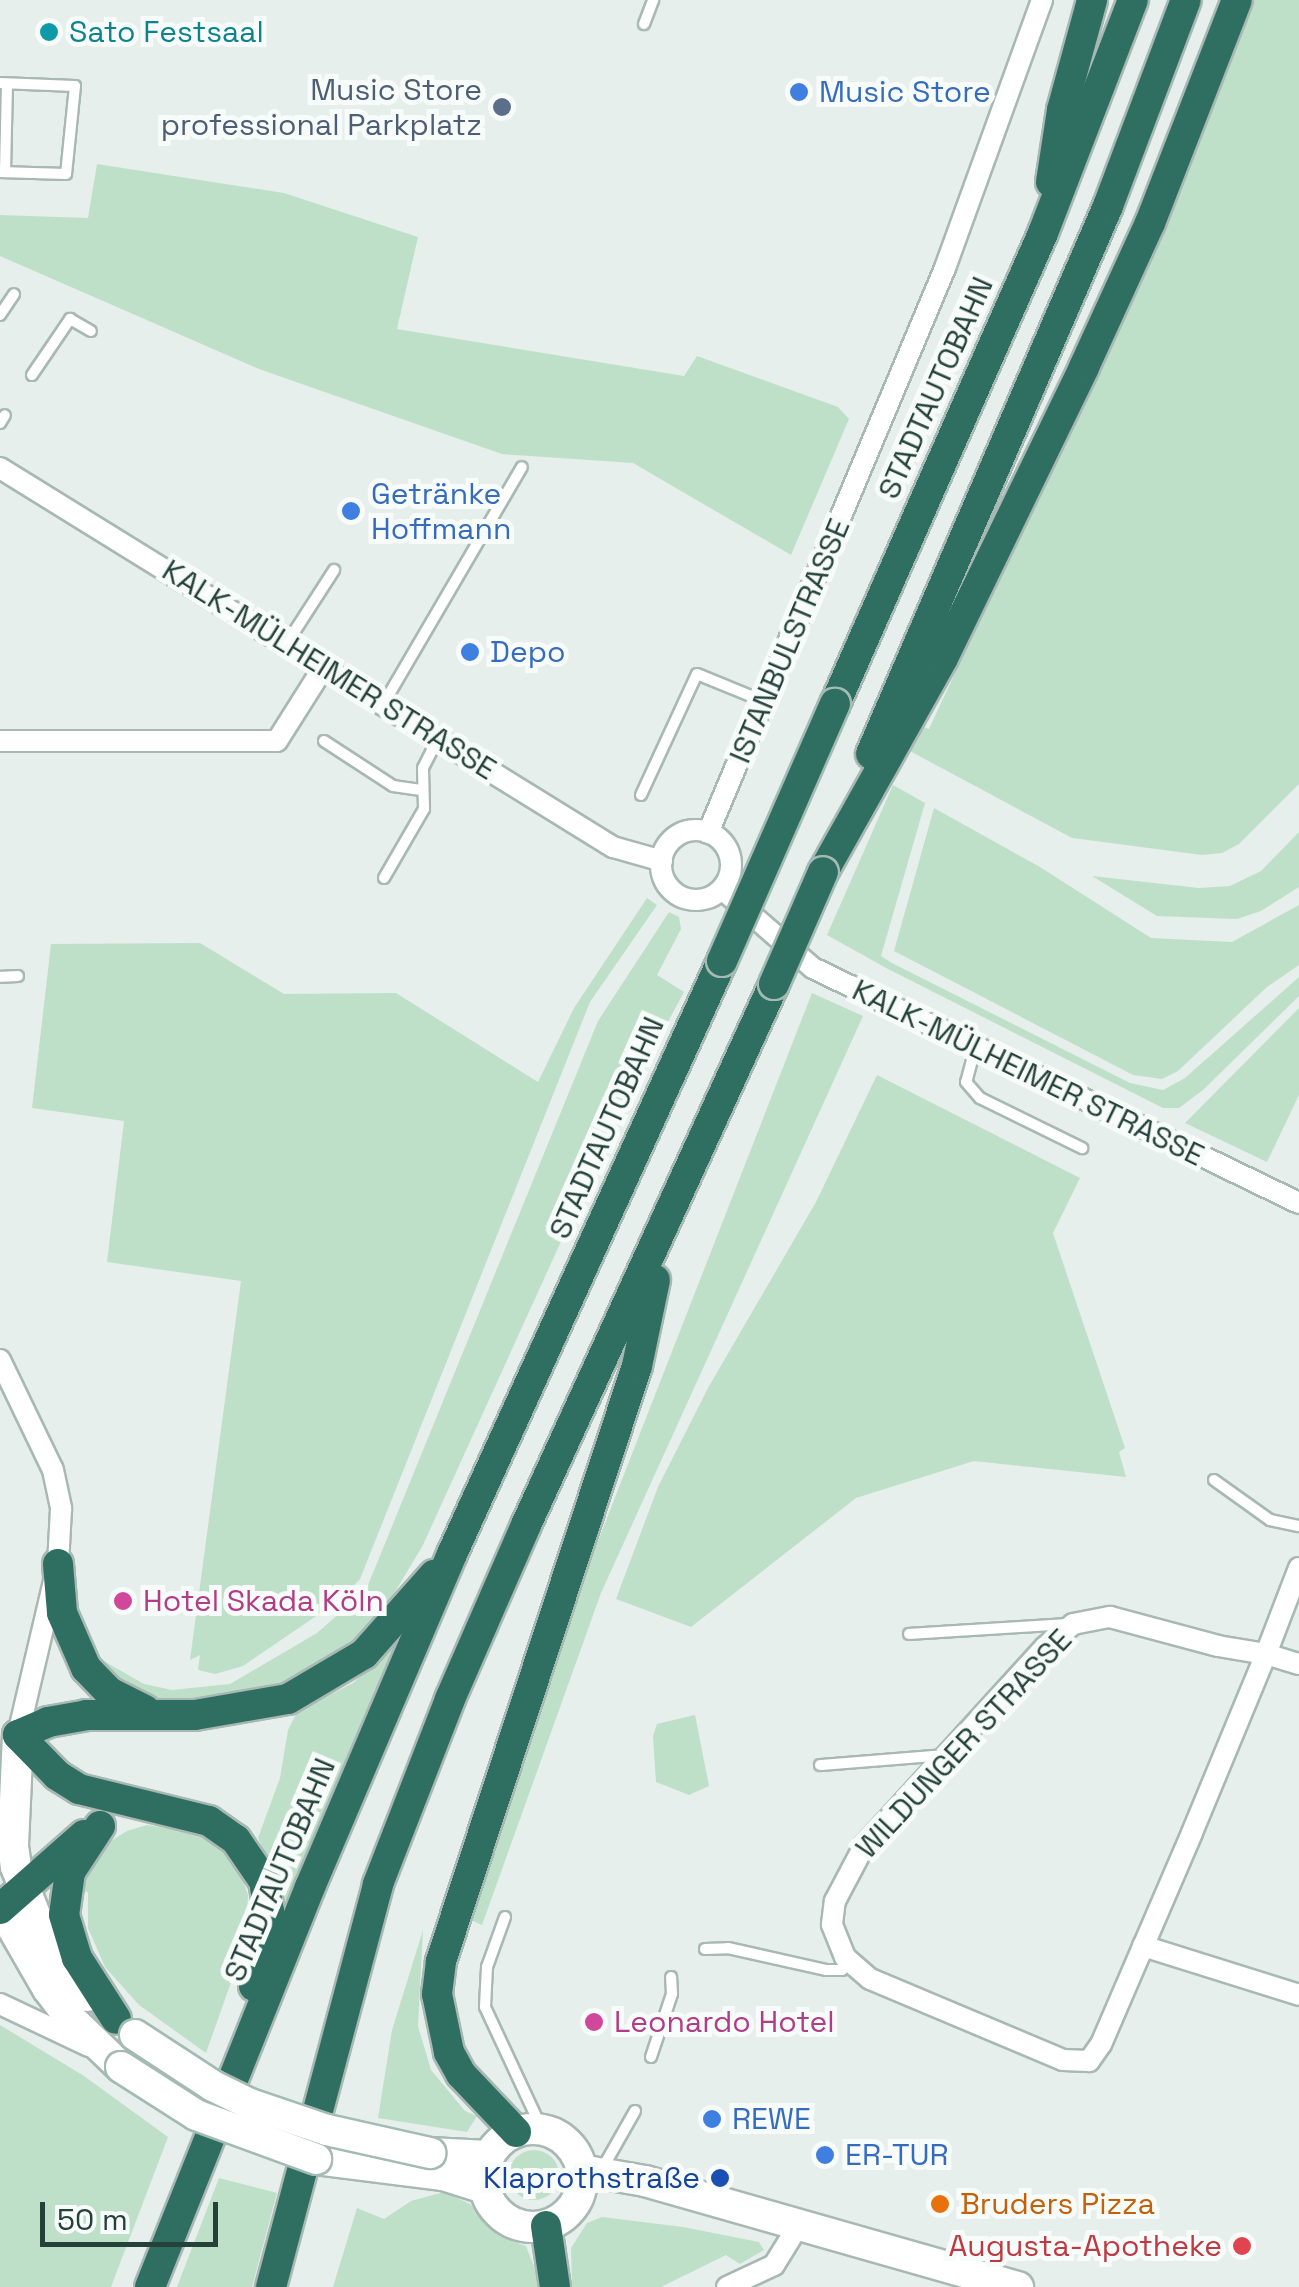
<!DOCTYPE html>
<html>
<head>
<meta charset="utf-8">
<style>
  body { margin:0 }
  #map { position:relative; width:1299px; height:2287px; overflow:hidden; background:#e6efeb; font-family:"Space Grotesk",sans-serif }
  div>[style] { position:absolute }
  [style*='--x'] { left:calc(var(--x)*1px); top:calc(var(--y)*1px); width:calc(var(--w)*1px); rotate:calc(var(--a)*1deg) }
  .green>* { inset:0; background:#bfe0c8 }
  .round { border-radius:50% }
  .roads { filter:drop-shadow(2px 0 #a8b8b2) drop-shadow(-2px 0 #a8b8b2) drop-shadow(0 2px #a8b8b2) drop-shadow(0 -2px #a8b8b2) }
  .lane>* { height:10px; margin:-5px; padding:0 5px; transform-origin:5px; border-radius:5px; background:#fff }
  .street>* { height:20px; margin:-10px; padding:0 10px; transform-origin:10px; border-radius:10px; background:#fff }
  .street>.ring { margin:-10px; padding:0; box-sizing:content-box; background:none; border:20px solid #fff; border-radius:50% }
  .secondary>* { height:30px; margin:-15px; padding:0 15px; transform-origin:15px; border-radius:15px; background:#fff }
  .secondary>.ring { margin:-15px; padding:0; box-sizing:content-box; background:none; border:30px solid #fff; border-radius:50% }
  .highway>* { height:30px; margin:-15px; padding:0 15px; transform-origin:15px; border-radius:15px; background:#2f6f62 }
  .bridges { filter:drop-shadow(2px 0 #a4bbb3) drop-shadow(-2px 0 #a4bbb3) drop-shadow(0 2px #a4bbb3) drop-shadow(0 -2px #a4bbb3) }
  .secondary-bridge>* { height:30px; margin:-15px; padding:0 15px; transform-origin:15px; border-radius:15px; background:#fff }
  .highway-bridge>* { height:30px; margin:-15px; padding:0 15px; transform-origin:15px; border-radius:15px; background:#2f6f62 }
  .dots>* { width:28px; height:28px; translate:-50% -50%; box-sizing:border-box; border:5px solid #f7fbf9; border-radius:50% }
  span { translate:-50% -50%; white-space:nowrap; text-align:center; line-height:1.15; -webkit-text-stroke:10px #f7fbf9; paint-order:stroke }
  .culture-label { font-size:30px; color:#0d838f }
  .left { translate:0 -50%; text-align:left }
  .service-label { font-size:30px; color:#4e5e75 }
  .right { translate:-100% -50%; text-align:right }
  .shop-label { font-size:30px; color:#366cbe }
  .street-label { font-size:30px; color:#24423a }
  .hotel-label { font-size:30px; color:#b23c85 }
  .transit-label { font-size:30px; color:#164399 }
  .food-label { font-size:30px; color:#c56008 }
  .health-label { font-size:30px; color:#be3a42 }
  .scale { position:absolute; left:40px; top:2202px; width:178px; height:45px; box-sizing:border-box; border:5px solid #24423a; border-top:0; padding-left:12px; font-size:30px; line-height:35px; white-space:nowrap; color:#24423a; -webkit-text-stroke:8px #f7fbf9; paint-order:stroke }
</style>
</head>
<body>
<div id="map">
  <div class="green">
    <div style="clip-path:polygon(1250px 0,1299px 0,1299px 784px,1239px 844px,1222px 853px,1202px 855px,1072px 838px,908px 750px,919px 725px,929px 729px,1157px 238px)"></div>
    <div style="clip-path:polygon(97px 164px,284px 193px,418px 237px,397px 329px,684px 376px,697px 356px,838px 407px,849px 419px,791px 555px,633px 463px,502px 454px,259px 369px,0 256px,0 215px,88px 218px)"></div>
    <div style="clip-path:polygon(893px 785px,925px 803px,881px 956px,892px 963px,1130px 1083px,1163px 1090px,1185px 1078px,1299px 977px,1299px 996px,1203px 1090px,1179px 1108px,1163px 1108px,888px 969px,827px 935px)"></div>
    <div style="clip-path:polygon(934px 808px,1040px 867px,1151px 938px,1232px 942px,1299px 905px,1299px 965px,1267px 987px,1178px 1071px,1162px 1079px,1133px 1075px,894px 951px)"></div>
    <div style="clip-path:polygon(1299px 832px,1299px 887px,1261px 911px,1237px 919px,1157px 916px,1092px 876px,1199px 888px,1230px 886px,1261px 871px)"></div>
    <div style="clip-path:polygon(647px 898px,657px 905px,590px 1002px,360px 1579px,341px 1599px,243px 1666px,215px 1674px,198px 1670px,200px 1655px,190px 1660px,241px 1281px,107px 1262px,124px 1121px,32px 1108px,51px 944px,200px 943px,284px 994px,396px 993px,538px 1082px,574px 1008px)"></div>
    <div style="clip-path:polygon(669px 912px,679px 917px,681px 929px,657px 975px,684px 992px,624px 1103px,423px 1545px,392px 1597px,373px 1623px,335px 1658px,272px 1689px,221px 1700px,174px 1701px,137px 1695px,117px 1685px,95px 1656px,144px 1684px,172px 1690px,230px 1684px,317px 1633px,366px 1590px,598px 1021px)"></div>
    <div style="clip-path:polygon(812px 993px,863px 1016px,601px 1593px,482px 1925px,466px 1918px,564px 1628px)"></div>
    <div style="clip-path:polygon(1299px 1008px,1299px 1095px,1267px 1162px,1185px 1123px)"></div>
    <div style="clip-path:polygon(877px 1075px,1080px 1178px,1053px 1233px,1125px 1448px,1119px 1452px,1126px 1477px,974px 1461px,856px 1498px,691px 1627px,616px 1599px,658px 1487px,708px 1388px,816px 1202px)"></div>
    <div style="clip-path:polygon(391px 1648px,395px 1651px,279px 1915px,274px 1874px,258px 1838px,280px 1778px,288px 1730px,297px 1712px,353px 1683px)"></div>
    <div style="clip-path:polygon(695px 1715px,709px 1786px,689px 1795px,656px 1782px,653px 1736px,657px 1724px)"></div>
    <div style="clip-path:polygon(147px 1825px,202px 1834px,217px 1842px,237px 1863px,248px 1895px,246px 1940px,206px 2053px,139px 2005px,105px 1967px,88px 1928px,88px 1892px,77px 1890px,98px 1849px,127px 1831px)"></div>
    <div style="clip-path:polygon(423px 1930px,418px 2026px,431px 2070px,465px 2111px,477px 2116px,467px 2132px,378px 2118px,392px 2030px)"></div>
    <div style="clip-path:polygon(0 2025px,84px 2076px,168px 2137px,111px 2287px,0 2287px)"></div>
    <div class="round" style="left:509px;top:2150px;width:50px;height:50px"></div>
    <div style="clip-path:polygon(219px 2178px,277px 2193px,252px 2287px,177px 2287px)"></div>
    <div style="clip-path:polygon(444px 2192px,470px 2204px,501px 2237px,526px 2246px,542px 2287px,333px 2287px,357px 2208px,384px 2219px,411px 2201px)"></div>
    <div style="clip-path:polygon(602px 2217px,683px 2227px,759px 2242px,764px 2250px,740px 2264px,726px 2255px,661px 2287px,572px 2287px,571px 2248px,587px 2223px)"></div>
  </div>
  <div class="roads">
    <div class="lane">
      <div style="--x:644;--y:24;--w:26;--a:-69"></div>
      <div style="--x:0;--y:83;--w:75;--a:2.3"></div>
      <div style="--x:75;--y:86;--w:88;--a:95.8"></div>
      <div style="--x:66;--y:174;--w:66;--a:-178.3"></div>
      <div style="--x:5;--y:172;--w:88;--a:-88.7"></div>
      <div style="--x:0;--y:315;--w:25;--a:-56"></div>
      <div style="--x:32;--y:375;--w:68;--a:-55.8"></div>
      <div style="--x:70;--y:319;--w:24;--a:30"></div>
      <div style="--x:0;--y:423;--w:9;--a:-58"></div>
      <div style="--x:287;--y:643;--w:87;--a:-57.2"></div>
      <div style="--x:384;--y:703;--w:273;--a:-59.7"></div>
      <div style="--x:324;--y:741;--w:82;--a:33.1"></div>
      <div style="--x:393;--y:786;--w:30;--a:8"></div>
      <div style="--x:641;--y:795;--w:133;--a:-65.2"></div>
      <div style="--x:697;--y:674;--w:71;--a:22.2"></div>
      <div style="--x:384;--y:878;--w:80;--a:-59.9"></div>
      <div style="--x:424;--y:809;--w:41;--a:-91.4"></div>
      <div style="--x:423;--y:768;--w:33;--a:-63"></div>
      <div style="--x:0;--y:977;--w:18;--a:-3"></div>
      <div style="--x:975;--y:1049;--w:34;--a:105"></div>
      <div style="--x:966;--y:1082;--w:21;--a:49"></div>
      <div style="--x:980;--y:1098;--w:114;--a:26.1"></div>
      <div style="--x:1214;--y:1480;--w:69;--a:35.5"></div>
      <div style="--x:1270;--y:1520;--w:30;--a:12"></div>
      <div style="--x:909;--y:1634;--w:158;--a:-3.6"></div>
      <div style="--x:820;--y:1765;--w:124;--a:-4.6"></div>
      <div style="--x:505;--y:1917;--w:53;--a:109.8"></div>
      <div style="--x:487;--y:1967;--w:40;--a:92.9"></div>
      <div style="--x:485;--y:2007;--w:135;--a:65"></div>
      <div style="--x:705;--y:1949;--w:23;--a:-2"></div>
      <div style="--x:728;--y:1948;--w:100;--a:12.7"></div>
      <div style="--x:826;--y:1970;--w:16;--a:0"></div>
      <div style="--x:842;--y:1970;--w:12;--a:-48"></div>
      <div style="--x:651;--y:2057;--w:66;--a:-71.6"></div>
      <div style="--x:672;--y:1994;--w:17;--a:-93"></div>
      <div style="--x:601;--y:2171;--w:69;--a:-60.5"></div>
    </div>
    <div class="street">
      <div style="--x:0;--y:468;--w:721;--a:31.73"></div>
      <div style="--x:613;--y:847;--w:51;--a:15.9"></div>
      <div style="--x:0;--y:741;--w:277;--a:0"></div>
      <div style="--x:277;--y:741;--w:90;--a:-57.7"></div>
      <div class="ring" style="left:661px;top:830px;width:50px;height:50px"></div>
      <div style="--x:708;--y:833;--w:613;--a:-67.24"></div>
      <div style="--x:945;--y:268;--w:285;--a:-70.1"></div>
      <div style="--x:722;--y:889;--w:121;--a:41"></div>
      <div style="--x:813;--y:968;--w:540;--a:25.81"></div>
      <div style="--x:0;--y:1360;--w:122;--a:64.3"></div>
      <div style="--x:53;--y:1470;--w:40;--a:78"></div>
      <div style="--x:61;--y:1509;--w:55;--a:93.1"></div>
      <div style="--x:58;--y:1564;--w:176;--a:103.2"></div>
      <div style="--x:1299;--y:1568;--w:92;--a:111"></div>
      <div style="--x:1266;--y:1654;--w:194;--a:112.5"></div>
      <div style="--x:1192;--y:1833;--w:230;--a:113.3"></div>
      <div style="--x:1101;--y:2044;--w:21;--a:125"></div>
      <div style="--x:1089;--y:2061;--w:26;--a:-178"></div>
      <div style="--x:1063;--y:2060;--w:209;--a:-157.2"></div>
      <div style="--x:870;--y:1979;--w:33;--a:-139"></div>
      <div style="--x:845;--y:1957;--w:35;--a:-112"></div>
      <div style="--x:832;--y:1924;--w:23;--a:-83"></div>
      <div style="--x:835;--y:1901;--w:62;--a:-62.2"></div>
      <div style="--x:864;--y:1846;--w:269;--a:-47.7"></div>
      <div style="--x:1045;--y:1647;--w:36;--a:-39"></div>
      <div style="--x:1073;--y:1624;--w:38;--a:-11"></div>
      <div style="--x:1110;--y:1617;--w:112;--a:15"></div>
      <div style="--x:1218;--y:1646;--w:49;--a:9.5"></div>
      <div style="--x:1266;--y:1654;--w:34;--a:17"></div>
      <div style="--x:1143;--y:1946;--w:164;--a:17.4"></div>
      <div style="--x:0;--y:2004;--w:98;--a:25.3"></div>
      <div style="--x:727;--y:2287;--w:52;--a:-25.1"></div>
      <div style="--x:774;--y:2265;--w:49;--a:-58.2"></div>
    </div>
    <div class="secondary">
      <div style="--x:18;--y:1735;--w:111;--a:92.6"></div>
      <div style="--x:13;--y:1846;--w:21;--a:82"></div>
      <div style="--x:16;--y:1867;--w:65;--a:68.2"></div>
      <div style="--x:40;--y:1927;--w:84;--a:55.2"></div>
      <div style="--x:0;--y:1906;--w:96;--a:60"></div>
      <div style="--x:48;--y:1989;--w:36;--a:53"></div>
      <div style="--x:70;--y:2018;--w:71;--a:43.9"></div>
      <div class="ring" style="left:484px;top:2129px;width:68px;height:68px"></div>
      <div style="--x:430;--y:2153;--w:58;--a:3"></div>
      <div style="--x:316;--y:2159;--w:128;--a:7.2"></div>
      <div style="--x:443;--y:2175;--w:43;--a:17.6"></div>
      <div style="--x:581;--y:2170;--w:65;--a:9.8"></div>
      <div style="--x:645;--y:2181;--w:388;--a:15.9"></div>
    </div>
    <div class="highway">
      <div style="--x:1051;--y:182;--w:73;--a:-81.3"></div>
      <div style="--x:1062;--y:110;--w:114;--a:-74.7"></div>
      <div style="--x:835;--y:704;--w:515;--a:-66.17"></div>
      <div style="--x:1043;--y:233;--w:250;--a:-68.9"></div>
      <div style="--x:871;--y:754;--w:597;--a:-66.61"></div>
      <div style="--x:1108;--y:206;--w:220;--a:-69.3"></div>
      <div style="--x:823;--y:872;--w:245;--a:-60.7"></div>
      <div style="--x:943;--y:658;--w:323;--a:-64.1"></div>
      <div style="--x:1084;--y:367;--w:158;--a:-65.4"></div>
      <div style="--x:1150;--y:223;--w:239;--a:-68.7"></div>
      <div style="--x:58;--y:1564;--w:49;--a:85.3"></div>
      <div style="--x:62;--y:1613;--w:60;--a:66.4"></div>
      <div style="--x:86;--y:1668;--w:33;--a:46"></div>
      <div style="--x:109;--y:1692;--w:40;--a:26.6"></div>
      <div style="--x:100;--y:1826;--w:55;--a:123.1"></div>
      <div style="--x:70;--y:1872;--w:43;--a:97.9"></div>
      <div style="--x:64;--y:1915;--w:45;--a:73.2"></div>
      <div style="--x:77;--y:1958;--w:72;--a:57.4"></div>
      <div style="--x:0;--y:1909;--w:112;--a:-41.4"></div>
      <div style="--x:254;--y:1986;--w:76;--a:-78.5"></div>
      <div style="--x:269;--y:1912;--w:31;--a:-99"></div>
      <div style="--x:264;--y:1881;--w:50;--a:-124.3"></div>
      <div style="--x:236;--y:1840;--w:33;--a:-145"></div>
      <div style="--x:209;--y:1821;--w:134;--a:-166.2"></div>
      <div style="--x:79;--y:1789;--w:26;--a:-148"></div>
      <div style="--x:57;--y:1775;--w:56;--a:-134.3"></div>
      <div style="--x:18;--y:1735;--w:33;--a:-23"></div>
      <div style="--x:48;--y:1722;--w:39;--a:-10"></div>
      <div style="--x:86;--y:1715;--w:109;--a:0"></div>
      <div style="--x:195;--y:1715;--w:94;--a:-9.8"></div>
      <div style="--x:288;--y:1699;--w:88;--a:-30.6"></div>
      <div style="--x:364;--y:1654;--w:106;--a:-48.5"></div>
      <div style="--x:516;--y:2132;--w:80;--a:-133.5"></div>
      <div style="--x:461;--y:2074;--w:25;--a:-119"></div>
      <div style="--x:449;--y:2052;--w:59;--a:-101.7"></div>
      <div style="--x:437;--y:1994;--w:33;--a:-83"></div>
      <div style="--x:441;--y:1961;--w:626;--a:-71.77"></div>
      <div style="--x:637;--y:1366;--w:88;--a:-78.2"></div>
      <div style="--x:546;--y:2226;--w:62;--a:81.6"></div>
      <div style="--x:150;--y:2287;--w:431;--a:-68.2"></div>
      <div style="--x:310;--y:1887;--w:362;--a:-66.9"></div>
      <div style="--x:452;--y:1554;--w:652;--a:-65.52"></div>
      <div style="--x:271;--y:2287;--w:417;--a:-75.1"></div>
      <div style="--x:378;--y:1884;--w:199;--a:-68.7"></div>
      <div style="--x:450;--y:1699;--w:190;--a:-66.4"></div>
      <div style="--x:526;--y:1525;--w:595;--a:-65.37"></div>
    </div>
  </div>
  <div class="bridges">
    <div class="secondary-bridge">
      <div style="--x:135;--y:2035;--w:93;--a:33.2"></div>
      <div style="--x:213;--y:2086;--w:41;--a:25.9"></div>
      <div style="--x:250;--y:2104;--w:81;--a:18.7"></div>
      <div style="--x:327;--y:2130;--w:106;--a:12.6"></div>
      <div style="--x:121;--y:2067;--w:89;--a:32.6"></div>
      <div style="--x:196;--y:2115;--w:128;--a:20.1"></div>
    </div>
    <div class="highway-bridge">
      <div style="--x:722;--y:961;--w:281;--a:-66.3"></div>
      <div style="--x:774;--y:984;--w:122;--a:-66.4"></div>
    </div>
  </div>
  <div class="dots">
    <div style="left:49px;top:32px;background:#0f9aa8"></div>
    <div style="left:799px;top:92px;background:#3f7fe0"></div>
    <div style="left:502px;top:107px;background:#5c6f8a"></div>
    <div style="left:351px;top:511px;background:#3f7fe0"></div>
    <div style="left:470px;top:652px;background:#3f7fe0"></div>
    <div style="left:123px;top:1601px;background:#d1479c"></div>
    <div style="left:594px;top:2022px;background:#d1479c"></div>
    <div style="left:712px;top:2119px;background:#3f7fe0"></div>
    <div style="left:825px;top:2155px;background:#3f7fe0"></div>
    <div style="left:720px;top:2178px;background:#1a4fb4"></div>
    <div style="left:940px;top:2204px;background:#e8710a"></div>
    <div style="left:1242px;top:2246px;background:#e0444e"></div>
  </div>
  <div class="culture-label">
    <span class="left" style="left:69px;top:32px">Sato Festsaal</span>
  </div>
  <div class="service-label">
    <span class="right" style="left:482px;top:107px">Music Store<br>professional Parkplatz</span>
  </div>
  <div class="shop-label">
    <span class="left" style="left:819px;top:92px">Music Store</span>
    <span class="left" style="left:371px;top:511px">Getränke<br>Hoffmann</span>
    <span class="left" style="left:490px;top:652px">Depo</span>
    <span class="left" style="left:732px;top:2119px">REWE</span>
    <span class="left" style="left:845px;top:2155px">ER-TUR</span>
  </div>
  <div class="street-label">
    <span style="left:936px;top:388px;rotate:-66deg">STADTAUTOBAHN</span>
    <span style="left:790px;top:641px;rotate:-67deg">ISTANBULSTRASSE</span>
    <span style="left:329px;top:670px;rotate:32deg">KALK-MÜLHEIMER STRASSE</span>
    <span style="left:1028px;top:1073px;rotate:26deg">KALK-MÜLHEIMER STRASSE</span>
    <span style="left:607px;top:1128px;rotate:-66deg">STADTAUTOBAHN</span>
    <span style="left:964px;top:1744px;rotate:-47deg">WILDUNGER STRASSE</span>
    <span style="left:280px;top:1870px;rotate:-67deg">STADTAUTOBAHN</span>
  </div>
  <div class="hotel-label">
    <span class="left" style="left:143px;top:1601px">Hotel Skada Köln</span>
    <span class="left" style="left:614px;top:2022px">Leonardo Hotel</span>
  </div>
  <div class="transit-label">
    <span class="right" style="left:700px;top:2178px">Klaprothstraße</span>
  </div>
  <div class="food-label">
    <span class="left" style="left:960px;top:2204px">Bruders Pizza</span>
  </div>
  <div class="health-label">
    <span class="right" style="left:1222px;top:2246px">Augusta-Apotheke</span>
  </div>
  <div class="scale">50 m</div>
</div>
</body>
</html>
